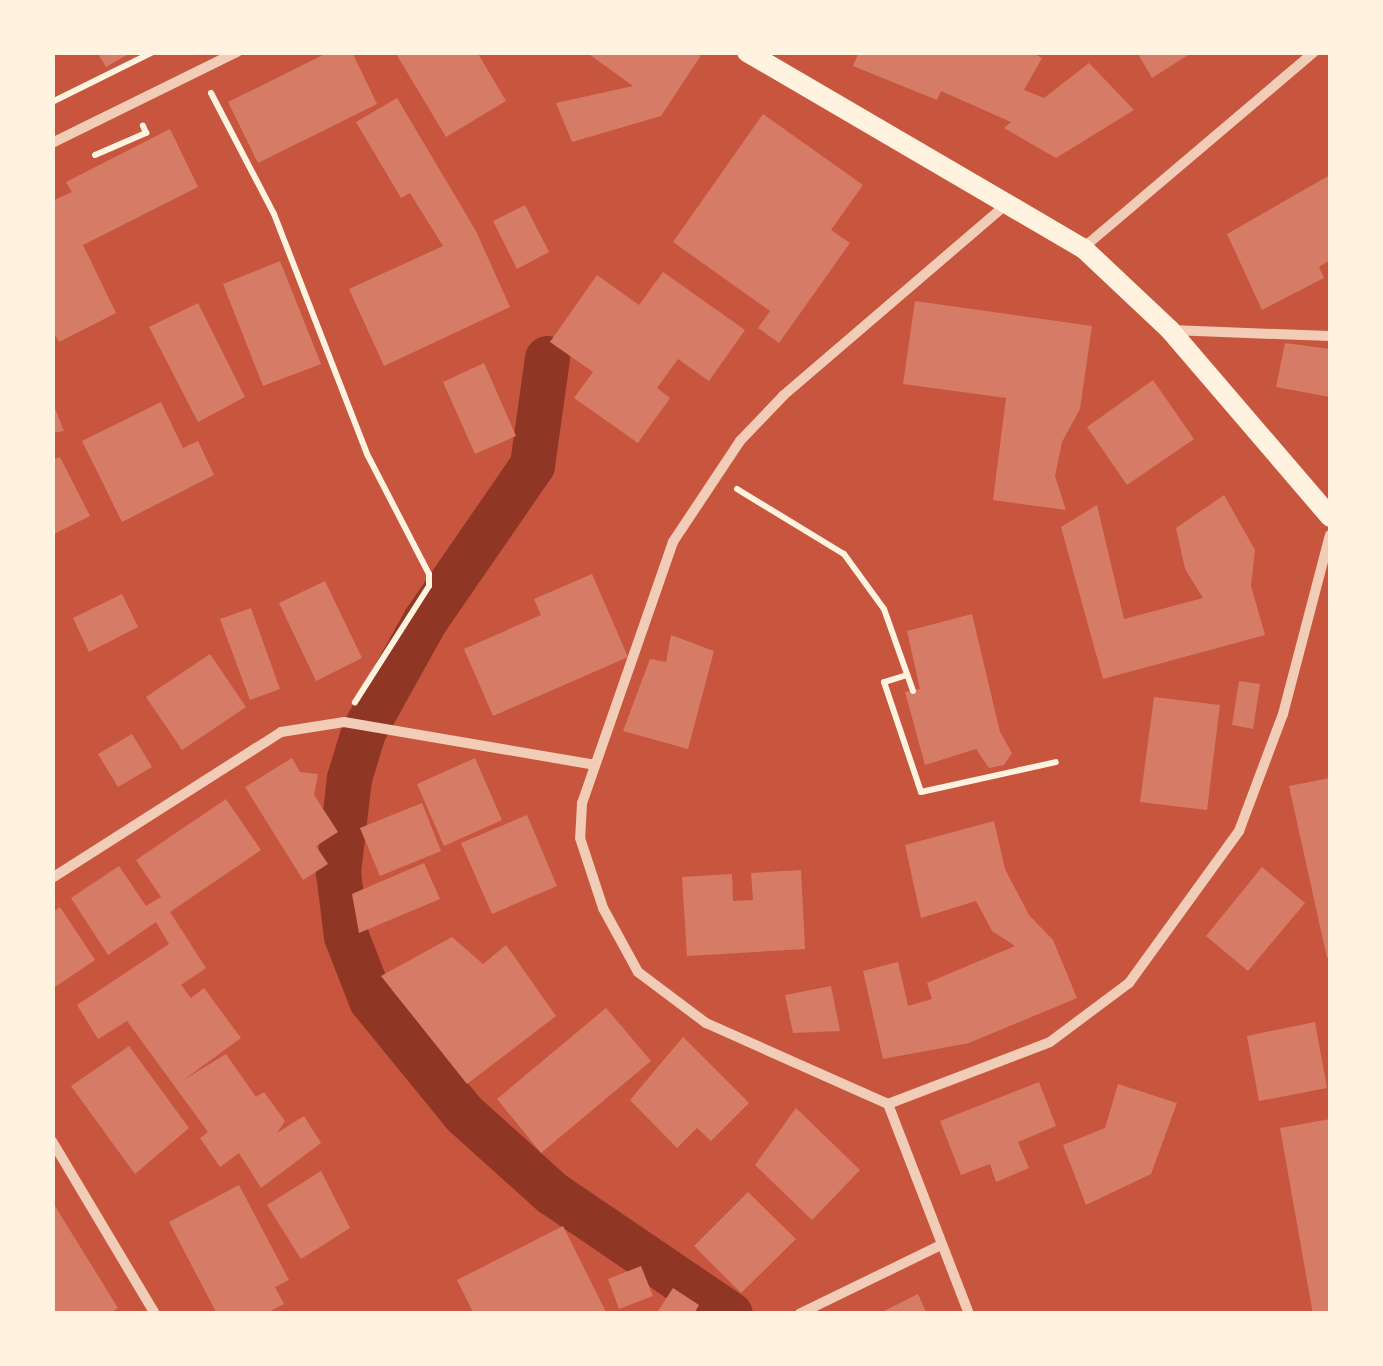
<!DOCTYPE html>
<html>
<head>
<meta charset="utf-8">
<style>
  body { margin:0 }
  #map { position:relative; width:1383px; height:1366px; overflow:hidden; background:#c8553d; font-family:"Fira Sans",sans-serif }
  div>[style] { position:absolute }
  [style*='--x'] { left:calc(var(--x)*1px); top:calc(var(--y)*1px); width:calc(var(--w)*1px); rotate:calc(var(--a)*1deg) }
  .canal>* { height:45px; margin:-22.5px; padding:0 22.5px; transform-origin:22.5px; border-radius:22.5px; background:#8f3625 }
  .building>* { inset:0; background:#d67c66 }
  .path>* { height:6px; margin:-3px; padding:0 3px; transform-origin:3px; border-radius:3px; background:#fff3e0 }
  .minor>* { height:10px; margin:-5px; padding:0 5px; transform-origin:5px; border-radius:5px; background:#f1ccb7 }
  .secondary>* { height:20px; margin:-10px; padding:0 10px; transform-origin:10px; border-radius:10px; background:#fff3e0 }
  span { translate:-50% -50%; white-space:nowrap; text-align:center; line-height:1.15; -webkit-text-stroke:9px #fff3e0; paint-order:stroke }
  .frame { position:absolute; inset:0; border:55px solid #fff3e0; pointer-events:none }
</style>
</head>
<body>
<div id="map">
  <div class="canal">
    <div style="--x:547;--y:358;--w:108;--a:98"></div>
    <div style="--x:532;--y:465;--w:188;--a:124.6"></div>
    <div style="--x:425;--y:620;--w:128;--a:119"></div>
    <div style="--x:363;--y:732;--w:48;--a:106.9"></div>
    <div style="--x:349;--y:778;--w:95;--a:96.7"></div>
    <div style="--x:338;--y:872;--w:64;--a:82.9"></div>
    <div style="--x:346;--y:936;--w:69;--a:68.7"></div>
    <div style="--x:371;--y:1000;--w:146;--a:50.8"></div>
    <div style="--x:463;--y:1113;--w:120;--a:42"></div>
    <div style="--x:552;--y:1193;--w:215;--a:34.2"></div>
  </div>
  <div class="building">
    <div style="clip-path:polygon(97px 52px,132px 52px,106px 67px)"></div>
    <div style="clip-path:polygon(329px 52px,352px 52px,377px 104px,258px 163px,228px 102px)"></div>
    <div style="clip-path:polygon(395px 52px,477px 52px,506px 101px,446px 137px)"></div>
    <div style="clip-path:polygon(586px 52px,703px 52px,661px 116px,572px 142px,556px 103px,633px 86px)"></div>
    <div style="clip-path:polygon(859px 52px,1031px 52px,1042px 58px,1024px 90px,1044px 98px,1089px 63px,1134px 110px,1056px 158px,1004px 128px,1011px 122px,941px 91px,937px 100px,853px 66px)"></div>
    <div style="clip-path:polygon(1137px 52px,1193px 52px,1152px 78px)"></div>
    <div style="clip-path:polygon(397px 98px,476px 231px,510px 307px,384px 366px,349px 289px,443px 246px,410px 193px,401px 198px,356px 122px)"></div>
    <div style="clip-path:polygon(763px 114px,863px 185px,831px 230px,850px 243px,779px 343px,758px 328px,770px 311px,673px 242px)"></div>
    <div style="clip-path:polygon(170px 129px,198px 187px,83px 245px,116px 313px,59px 342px,52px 329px,52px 201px,72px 192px,66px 182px)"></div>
    <div style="clip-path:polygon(1330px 175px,1330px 260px,1319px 267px,1324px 278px,1262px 310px,1227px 234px)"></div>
    <div style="clip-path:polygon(525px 205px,549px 252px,517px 269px,493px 221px)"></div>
    <div style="clip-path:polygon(280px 261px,321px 364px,263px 386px,223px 284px)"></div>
    <div style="clip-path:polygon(663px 272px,745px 330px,709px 381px,678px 359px,657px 388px,670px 398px,638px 443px,574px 398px,593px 372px,550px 342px,597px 275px,639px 305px)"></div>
    <div style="clip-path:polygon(915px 301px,1092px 326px,1080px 409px,1062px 442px,1055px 476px,1066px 510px,993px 500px,1006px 398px,903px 384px)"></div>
    <div style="clip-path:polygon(198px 303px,245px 397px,198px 422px,149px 327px)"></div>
    <div style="clip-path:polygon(1285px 343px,1330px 349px,1330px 397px,1276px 387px)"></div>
    <div style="clip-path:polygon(484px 363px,516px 436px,475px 454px,443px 382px)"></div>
    <div style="clip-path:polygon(1153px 380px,1194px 439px,1127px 485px,1087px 427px)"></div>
    <div style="clip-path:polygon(52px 401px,64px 431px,52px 433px)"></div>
    <div style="clip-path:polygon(161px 402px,183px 448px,198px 441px,214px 475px,122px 522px,82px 441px)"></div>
    <div style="clip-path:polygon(60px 457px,90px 516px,52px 535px,52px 460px)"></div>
    <div style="clip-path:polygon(1224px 495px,1255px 550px,1251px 586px,1265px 635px,1103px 679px,1061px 527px,1097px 505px,1124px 619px,1203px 598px,1185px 569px,1176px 528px)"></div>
    <div style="clip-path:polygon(592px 574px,628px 657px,493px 716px,464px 649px,541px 615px,534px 599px)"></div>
    <div style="clip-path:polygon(325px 581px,362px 658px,316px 681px,279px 603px)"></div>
    <div style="clip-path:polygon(122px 594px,138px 627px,89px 652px,73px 618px)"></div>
    <div style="clip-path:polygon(251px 608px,280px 689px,250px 700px,220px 619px)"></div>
    <div style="clip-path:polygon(972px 614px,1000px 732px,1012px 753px,1004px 765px,989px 768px,976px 749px,925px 765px,905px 692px,920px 689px,907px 631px)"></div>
    <div style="clip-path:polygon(671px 635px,714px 651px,688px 749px,623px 731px,650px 659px,666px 662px)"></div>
    <div style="clip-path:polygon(210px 654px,246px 707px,182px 750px,146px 697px)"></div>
    <div style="clip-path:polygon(1239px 681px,1260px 684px,1253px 729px,1232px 725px)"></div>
    <div style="clip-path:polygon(1154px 697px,1220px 705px,1207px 810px,1140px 802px)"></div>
    <div style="clip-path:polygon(132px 734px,152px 767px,118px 787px,98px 754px)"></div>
    <div style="clip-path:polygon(292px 758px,300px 772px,318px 774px,314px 795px,338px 832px,316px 846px,328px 864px,303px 880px,245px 787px)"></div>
    <div style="clip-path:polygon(475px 758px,502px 820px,444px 846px,417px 784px)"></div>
    <div style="clip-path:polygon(1330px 778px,1330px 957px,1327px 958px,1289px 786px)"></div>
    <div style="clip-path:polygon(226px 799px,261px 850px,170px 912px,206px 968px,181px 985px,191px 998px,204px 988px,241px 1038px,182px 1081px,226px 1054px,256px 1097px,264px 1092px,285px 1121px,277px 1133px,304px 1116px,321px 1143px,261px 1188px,239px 1153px,220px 1167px,200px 1138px,208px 1132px,127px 1021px,98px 1039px,77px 1005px,169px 944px,156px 922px,108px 955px,71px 898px,119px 866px,146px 906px,161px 897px,136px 860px)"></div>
    <div style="clip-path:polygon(422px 803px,441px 851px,380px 876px,360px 828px)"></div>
    <div style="clip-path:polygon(527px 815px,557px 886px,492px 914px,461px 843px)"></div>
    <div style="clip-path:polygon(994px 821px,1005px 869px,1029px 915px,1053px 940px,1077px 998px,969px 1043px,883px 1059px,863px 971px,898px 962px,908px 1006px,932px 999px,927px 983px,1015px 946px,992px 931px,976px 901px,921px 918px,905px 845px)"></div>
    <div style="clip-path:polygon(424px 863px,440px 899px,359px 933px,352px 894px)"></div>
    <div style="clip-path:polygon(1262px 867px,1305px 903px,1248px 971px,1206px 936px)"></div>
    <div style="clip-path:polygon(801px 870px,805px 949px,687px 956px,682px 877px,732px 874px,733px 901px,753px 900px,751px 873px)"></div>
    <div style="clip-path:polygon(60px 907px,95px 960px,52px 989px,52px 913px)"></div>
    <div style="clip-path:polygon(452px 937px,483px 964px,506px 945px,556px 1016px,467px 1084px,381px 976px)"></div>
    <div style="clip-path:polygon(831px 986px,840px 1031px,793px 1033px,785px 995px)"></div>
    <div style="clip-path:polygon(606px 1008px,651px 1061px,541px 1153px,497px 1099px)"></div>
    <div style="clip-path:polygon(1315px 1022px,1327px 1088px,1259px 1101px,1247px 1036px)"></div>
    <div style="clip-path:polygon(683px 1037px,749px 1103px,711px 1141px,697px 1128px,677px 1148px,630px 1100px)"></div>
    <div style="clip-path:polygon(129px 1046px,189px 1128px,135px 1174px,71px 1086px)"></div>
    <div style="clip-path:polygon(1039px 1082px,1056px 1126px,1018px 1142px,1029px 1168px,996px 1182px,990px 1164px,961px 1175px,940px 1121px)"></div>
    <div style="clip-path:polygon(1118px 1084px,1177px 1103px,1151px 1174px,1086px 1205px,1063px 1145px,1105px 1128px)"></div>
    <div style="clip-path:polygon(796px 1108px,860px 1170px,812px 1220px,755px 1165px)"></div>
    <div style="clip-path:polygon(1330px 1119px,1330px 1314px,1313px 1314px,1280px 1128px)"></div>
    <div style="clip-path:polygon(321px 1171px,350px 1228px,301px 1259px,267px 1205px)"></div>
    <div style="clip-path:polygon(239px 1185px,289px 1280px,275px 1287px,284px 1304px,265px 1314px,217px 1314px,169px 1222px)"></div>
    <div style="clip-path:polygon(748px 1192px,796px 1239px,741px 1293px,694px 1246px)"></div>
    <div style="clip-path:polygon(55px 1206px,118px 1308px,108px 1314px,52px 1314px)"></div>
    <div style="clip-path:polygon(563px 1226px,607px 1314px,474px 1314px,457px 1280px)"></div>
    <div style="clip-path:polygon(641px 1266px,653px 1296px,619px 1309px,608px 1279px)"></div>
    <div style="clip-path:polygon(673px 1288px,699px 1305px,694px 1314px,656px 1314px)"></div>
    <div style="clip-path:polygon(918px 1294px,927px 1314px,878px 1314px)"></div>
  </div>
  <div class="path">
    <div style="--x:211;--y:93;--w:136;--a:62.5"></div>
    <div style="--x:274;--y:214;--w:257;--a:68.8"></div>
    <div style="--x:367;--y:454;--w:135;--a:62.7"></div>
    <div style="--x:429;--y:574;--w:12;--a:90"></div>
    <div style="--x:429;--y:586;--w:138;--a:122.5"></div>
    <div style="--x:52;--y:102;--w:113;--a:-26.3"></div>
    <div style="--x:95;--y:155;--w:56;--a:-23.3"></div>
    <div style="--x:146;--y:133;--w:8;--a:-113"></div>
    <div style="--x:737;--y:489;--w:125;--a:31.3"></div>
    <div style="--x:844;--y:554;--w:68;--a:54"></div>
    <div style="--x:884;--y:609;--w:87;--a:70.5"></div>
    <div style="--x:907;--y:675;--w:24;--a:163"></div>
    <div style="--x:884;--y:682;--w:116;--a:71.4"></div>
    <div style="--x:921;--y:792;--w:138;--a:-12.5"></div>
  </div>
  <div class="minor">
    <div style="--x:52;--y:143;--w:206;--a:-26.2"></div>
    <div style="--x:1009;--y:202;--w:298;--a:139.4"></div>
    <div style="--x:783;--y:396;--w:62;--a:133.7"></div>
    <div style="--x:740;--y:441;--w:121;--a:123.6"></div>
    <div style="--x:673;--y:542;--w:276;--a:109.2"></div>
    <div style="--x:582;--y:803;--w:35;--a:93"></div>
    <div style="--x:580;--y:838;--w:74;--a:71.8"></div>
    <div style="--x:603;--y:908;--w:73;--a:61.3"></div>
    <div style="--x:638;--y:972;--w:85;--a:36.9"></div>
    <div style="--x:706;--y:1023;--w:199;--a:24"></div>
    <div style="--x:888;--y:1104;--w:173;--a:-20.9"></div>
    <div style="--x:1050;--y:1042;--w:99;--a:-36.8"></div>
    <div style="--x:1129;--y:983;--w:188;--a:-54.1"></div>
    <div style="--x:1239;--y:831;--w:125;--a:-69.4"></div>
    <div style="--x:1283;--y:714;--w:185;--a:-75.3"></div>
    <div style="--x:1083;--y:248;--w:303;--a:-40.3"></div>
    <div style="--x:1171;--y:330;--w:159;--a:2.2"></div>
    <div style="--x:52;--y:878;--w:272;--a:-32.5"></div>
    <div style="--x:281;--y:732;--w:64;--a:-9"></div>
    <div style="--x:344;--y:722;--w:251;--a:9.7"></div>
    <div style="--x:888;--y:1104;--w:225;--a:68.9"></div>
    <div style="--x:52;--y:1141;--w:201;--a:59.2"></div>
    <div style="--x:799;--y:1314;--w:156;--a:-25.9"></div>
  </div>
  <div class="secondary">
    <div style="--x:747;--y:52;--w:389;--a:30.3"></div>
    <div style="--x:1083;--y:248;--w:120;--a:43.3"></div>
    <div style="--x:1170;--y:330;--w:246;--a:49.4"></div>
  </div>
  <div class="frame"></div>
</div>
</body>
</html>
